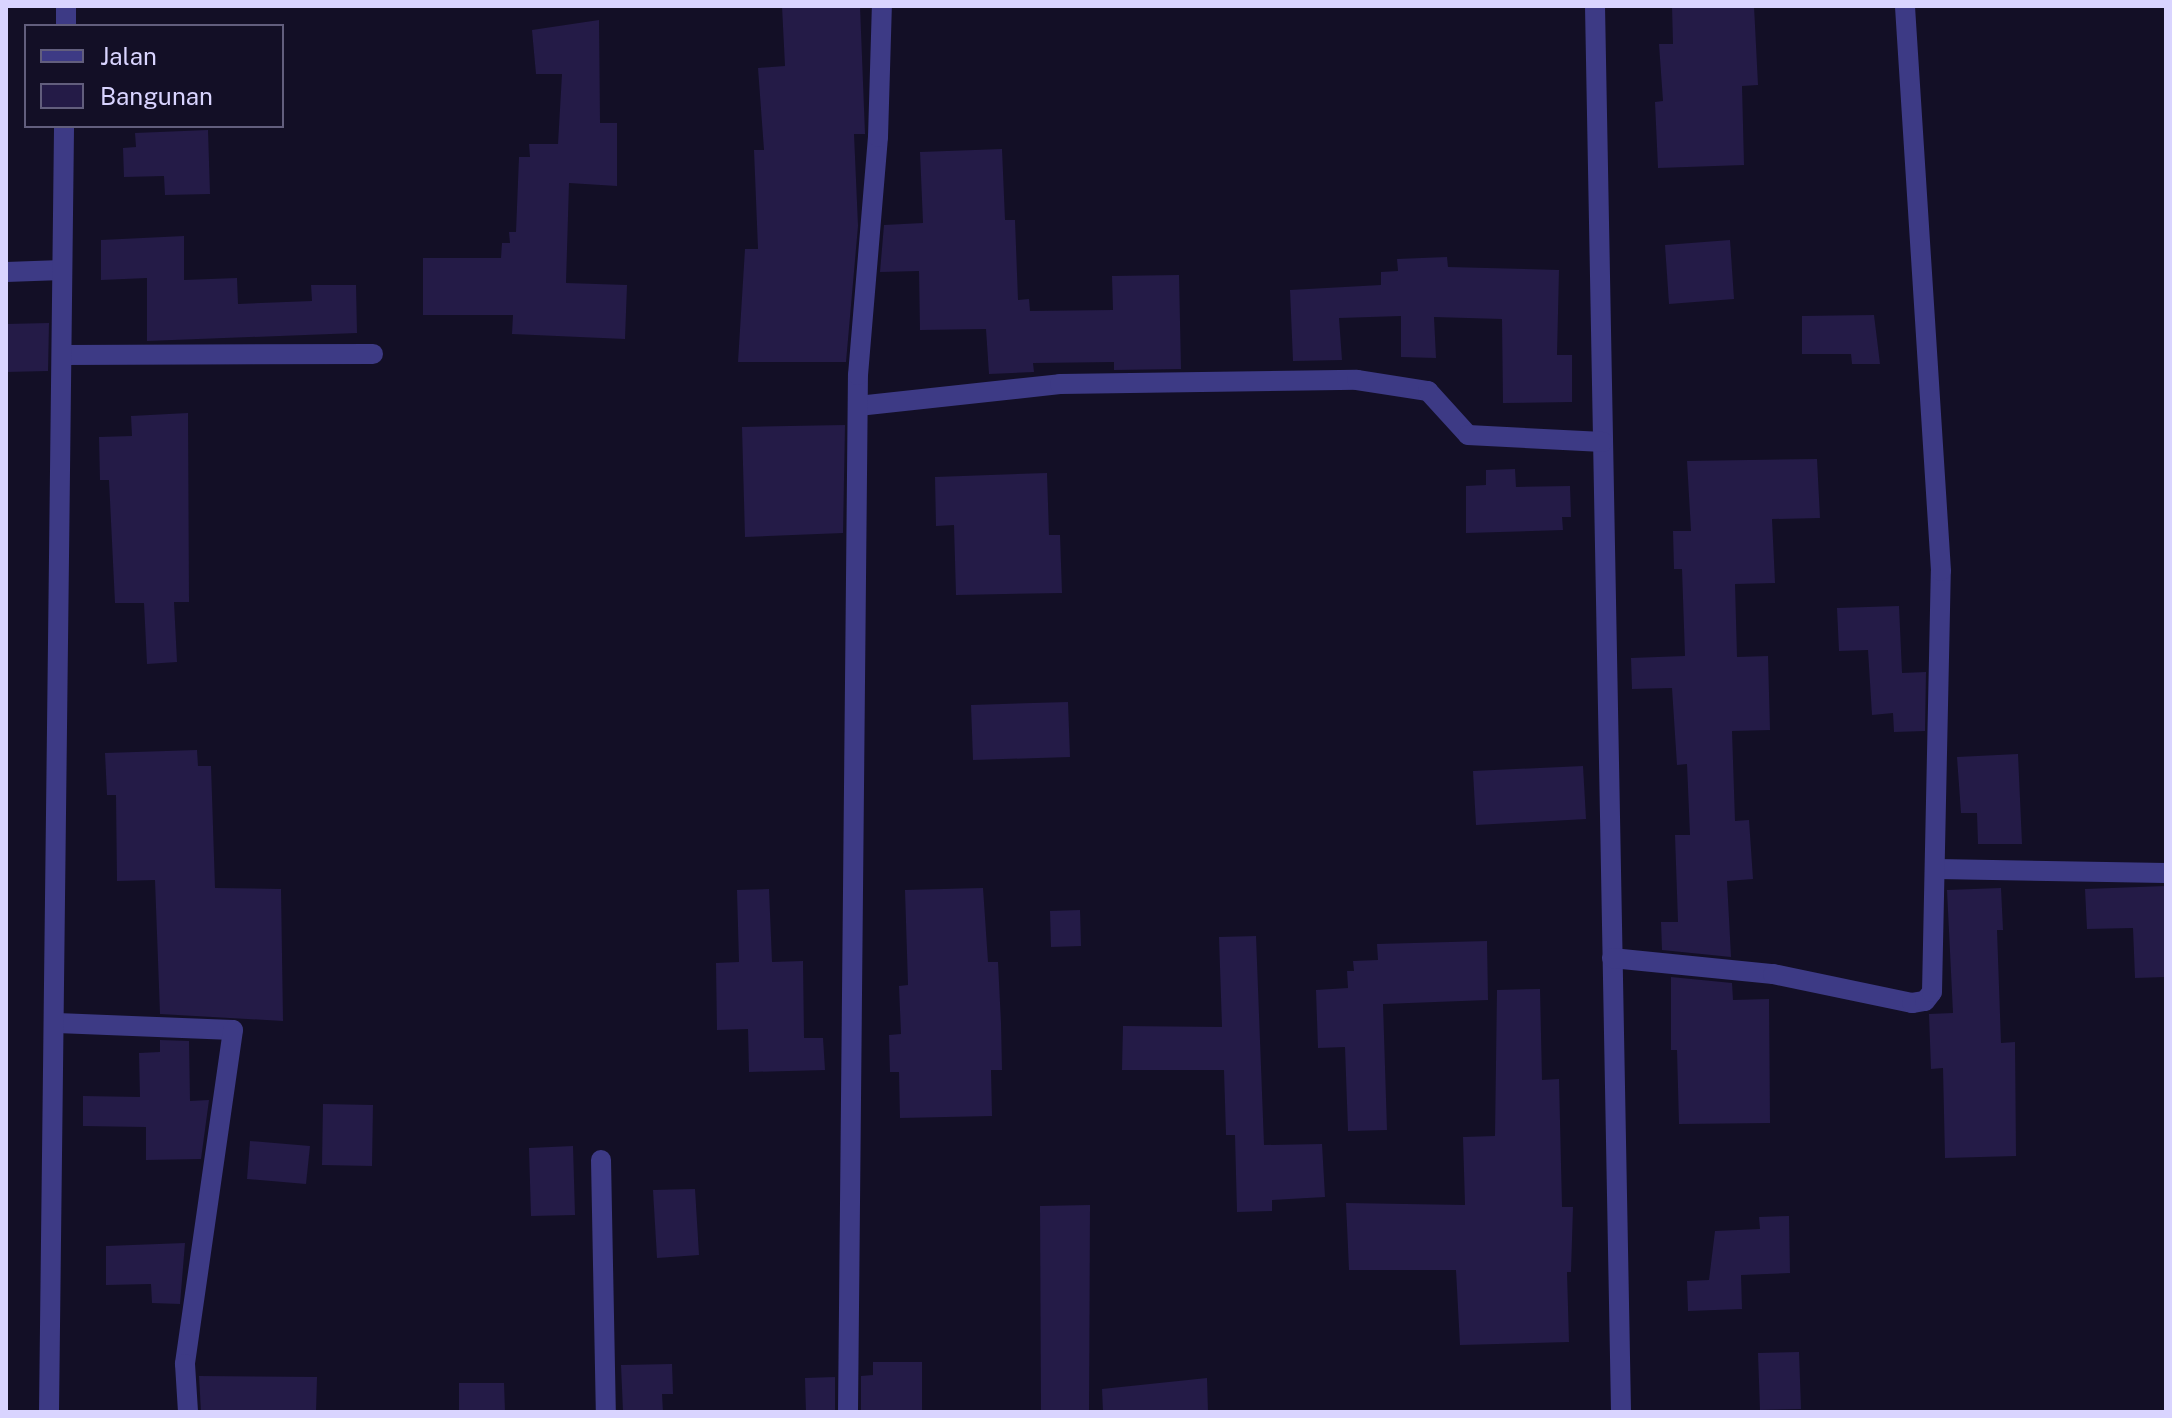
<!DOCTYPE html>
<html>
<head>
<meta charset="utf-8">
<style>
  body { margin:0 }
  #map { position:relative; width:2172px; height:1418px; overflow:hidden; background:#130f26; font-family:"Public Sans",sans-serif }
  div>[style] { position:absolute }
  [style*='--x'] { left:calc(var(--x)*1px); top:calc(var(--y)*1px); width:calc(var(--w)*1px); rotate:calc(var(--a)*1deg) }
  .building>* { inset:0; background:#241b47 }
  .minor>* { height:20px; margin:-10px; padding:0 10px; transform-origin:10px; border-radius:10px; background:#3d3a85 }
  span { translate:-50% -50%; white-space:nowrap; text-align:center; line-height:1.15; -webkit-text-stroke:6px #130f26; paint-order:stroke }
  .frame { position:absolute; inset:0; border:8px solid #d9d4ff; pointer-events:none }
  .legend { position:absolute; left:24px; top:24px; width:260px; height:104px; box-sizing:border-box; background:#130f26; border:2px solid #625e7d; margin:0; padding:10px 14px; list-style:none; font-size:24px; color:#d9d4ff }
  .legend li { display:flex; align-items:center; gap:16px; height:40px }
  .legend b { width:40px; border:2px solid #625e7d }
</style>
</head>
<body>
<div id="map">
  <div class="building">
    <div style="clip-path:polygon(782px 6px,860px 6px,865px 134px,854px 134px,858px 226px,846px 362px,738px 362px,745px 249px,758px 249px,754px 150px,764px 150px,758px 68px,785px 66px)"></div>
    <div style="clip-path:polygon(1672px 6px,1754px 6px,1758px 85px,1742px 86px,1744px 165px,1658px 168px,1655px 102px,1663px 101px,1659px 44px,1673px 44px)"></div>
    <div style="clip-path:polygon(599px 20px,600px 123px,617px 123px,617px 186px,569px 183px,566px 283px,627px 285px,625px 339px,512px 334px,513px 315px,423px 315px,423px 258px,501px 258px,502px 243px,510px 243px,509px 232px,516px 232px,519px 157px,530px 157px,529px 144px,558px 144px,562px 74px,536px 74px,532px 30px)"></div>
    <div style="clip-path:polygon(208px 130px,210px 194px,165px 195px,164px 176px,124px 177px,123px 148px,136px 147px,135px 133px)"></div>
    <div style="clip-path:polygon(1002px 149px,1005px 220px,1015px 220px,1018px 300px,1029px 299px,1030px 311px,1113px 310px,1112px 276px,1179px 275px,1181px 369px,1114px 370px,1114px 362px,1033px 363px,1034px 372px,989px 374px,986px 329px,920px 330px,919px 271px,880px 272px,884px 225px,923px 223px,920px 152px)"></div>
    <div style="clip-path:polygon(184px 236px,184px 280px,237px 278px,238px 304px,312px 301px,311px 285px,356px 285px,357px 333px,147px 341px,147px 278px,101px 280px,101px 240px)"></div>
    <div style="clip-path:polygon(1730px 240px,1734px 299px,1669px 304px,1665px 245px)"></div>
    <div style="clip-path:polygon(1447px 257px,1448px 267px,1559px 270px,1557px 355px,1572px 355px,1572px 402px,1503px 403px,1502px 319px,1434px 317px,1436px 358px,1401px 357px,1401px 316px,1339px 318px,1342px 360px,1293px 361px,1290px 290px,1381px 285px,1381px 272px,1398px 271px,1397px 259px)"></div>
    <div style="clip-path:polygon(1874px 315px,1880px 364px,1852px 364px,1851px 354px,1802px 354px,1802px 316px)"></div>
    <div style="clip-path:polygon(49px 323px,48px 371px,6px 372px,6px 324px)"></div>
    <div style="clip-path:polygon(188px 413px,189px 602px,174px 602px,177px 662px,147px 664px,144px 603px,115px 603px,109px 480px,100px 480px,99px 437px,132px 436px,131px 416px)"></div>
    <div style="clip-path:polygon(845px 425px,843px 533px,745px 537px,742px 427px)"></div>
    <div style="clip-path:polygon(1817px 459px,1820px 518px,1772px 519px,1775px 583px,1735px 584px,1737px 657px,1768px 656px,1770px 730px,1732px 731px,1735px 821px,1749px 820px,1753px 879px,1727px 881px,1731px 957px,1662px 950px,1661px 922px,1678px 922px,1675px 835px,1690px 835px,1687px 764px,1677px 765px,1672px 688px,1632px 689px,1631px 658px,1685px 656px,1682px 569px,1674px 569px,1673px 531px,1691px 531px,1687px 461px)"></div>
    <div style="clip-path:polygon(1515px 469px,1516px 487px,1570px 486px,1571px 517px,1562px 517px,1563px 530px,1466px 533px,1466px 486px,1486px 485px,1486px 470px)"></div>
    <div style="clip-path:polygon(1047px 473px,1049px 535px,1060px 535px,1062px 593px,956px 595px,954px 525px,936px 526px,935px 477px)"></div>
    <div style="clip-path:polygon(1899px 606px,1902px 673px,1926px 672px,1925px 731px,1894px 732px,1893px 713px,1872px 715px,1868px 650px,1839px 651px,1837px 608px)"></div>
    <div style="clip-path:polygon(1068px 702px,1070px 757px,973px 760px,971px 705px)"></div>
    <div style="clip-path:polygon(197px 750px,198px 766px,211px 766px,215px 888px,281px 889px,283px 1021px,160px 1014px,155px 880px,117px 881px,116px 795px,107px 795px,105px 753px)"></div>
    <div style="clip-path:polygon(2018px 754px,2022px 844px,1978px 844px,1977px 813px,1961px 813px,1957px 757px)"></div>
    <div style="clip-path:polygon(1583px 766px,1586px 819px,1476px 825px,1473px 771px)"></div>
    <div style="clip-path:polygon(2166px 886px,2166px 977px,2135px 978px,2133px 928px,2087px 929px,2085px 889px)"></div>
    <div style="clip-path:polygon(983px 888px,988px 962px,998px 962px,1001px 1023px,1002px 1070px,991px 1070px,992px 1116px,900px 1118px,899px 1072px,890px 1072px,889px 1035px,901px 1034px,899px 986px,908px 985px,905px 890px)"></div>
    <div style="clip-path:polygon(2001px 888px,2003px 930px,1997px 930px,2001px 1043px,2015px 1042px,2016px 1156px,1945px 1158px,1943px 1068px,1931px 1069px,1929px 1014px,1953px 1013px,1947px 890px)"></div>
    <div style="clip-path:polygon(769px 889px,772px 962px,803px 961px,804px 1038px,823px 1038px,825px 1070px,749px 1072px,748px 1029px,717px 1030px,716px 963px,739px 962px,737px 890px)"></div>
    <div style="clip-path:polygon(1080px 910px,1081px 946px,1051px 947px,1050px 911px)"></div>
    <div style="clip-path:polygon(1256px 936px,1264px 1145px,1322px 1144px,1325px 1197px,1272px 1200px,1272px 1211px,1237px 1212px,1235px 1135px,1226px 1135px,1224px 1070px,1122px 1070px,1123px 1026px,1222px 1027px,1219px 937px)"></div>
    <div style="clip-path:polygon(1487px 941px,1488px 1000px,1383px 1004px,1387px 1130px,1348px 1131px,1345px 1047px,1318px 1048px,1316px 990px,1348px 988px,1347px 971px,1354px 971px,1353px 961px,1378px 960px,1377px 944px)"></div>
    <div style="clip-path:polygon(1671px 977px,1732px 983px,1733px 1000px,1769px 999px,1770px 1123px,1679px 1124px,1677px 1050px,1671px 1050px)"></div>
    <div style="clip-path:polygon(1540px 989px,1542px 1080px,1559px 1079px,1562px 1207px,1573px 1207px,1571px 1272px,1567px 1272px,1569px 1342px,1460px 1345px,1456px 1270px,1349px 1270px,1346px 1203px,1465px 1205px,1463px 1137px,1495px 1136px,1497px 990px)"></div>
    <div style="clip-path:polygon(160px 1040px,189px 1041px,190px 1101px,209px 1100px,201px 1159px,146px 1160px,146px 1127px,83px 1126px,83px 1096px,140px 1097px,139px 1053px,160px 1052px)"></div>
    <div style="clip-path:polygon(323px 1104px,373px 1105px,372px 1166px,322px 1165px)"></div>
    <div style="clip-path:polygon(250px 1141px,310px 1146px,306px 1184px,247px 1179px)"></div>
    <div style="clip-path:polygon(573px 1146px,575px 1215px,531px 1216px,529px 1148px)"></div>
    <div style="clip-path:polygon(695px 1189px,699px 1255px,657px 1258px,653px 1190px)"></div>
    <div style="clip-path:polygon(1090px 1205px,1089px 1412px,1041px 1412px,1040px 1206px)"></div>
    <div style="clip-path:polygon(1789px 1216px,1790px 1273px,1741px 1275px,1742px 1309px,1688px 1311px,1687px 1281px,1709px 1280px,1715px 1231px,1760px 1229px,1759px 1217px)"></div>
    <div style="clip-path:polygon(185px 1243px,180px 1304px,152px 1303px,151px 1284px,106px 1285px,106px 1246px)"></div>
    <div style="clip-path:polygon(1799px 1352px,1801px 1409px,1760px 1410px,1758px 1353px)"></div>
    <div style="clip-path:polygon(873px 1362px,922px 1362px,922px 1412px,861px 1412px,861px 1376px,873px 1375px)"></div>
    <div style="clip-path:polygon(672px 1364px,673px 1394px,662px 1394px,663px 1412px,623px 1412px,621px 1365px)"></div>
    <div style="clip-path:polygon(199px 1376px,317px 1377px,316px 1412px,201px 1412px)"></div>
    <div style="clip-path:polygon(835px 1377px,835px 1412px,806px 1412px,805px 1378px)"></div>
    <div style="clip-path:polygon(1207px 1378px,1208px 1412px,1103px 1412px,1102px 1389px)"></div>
    <div style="clip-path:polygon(459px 1383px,504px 1383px,505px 1412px,459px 1412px)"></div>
  </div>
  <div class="minor">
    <div style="--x:1595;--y:6;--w:1406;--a:88.94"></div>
    <div style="--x:66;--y:26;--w:20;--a:-90"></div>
    <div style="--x:6;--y:272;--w:56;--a:-2"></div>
    <div style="--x:63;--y:355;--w:310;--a:-0.2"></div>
    <div style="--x:858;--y:406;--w:203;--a:-6.2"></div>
    <div style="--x:1060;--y:384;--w:297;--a:-0.8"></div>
    <div style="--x:1357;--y:380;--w:72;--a:8.8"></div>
    <div style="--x:1428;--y:391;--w:59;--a:47.7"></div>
    <div style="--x:1468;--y:435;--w:135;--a:3"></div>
    <div style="--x:1937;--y:869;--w:229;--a:1"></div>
    <div style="--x:1612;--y:958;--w:162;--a:5.7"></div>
    <div style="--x:1773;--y:974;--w:142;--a:11.8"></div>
    <div style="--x:1912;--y:1003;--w:13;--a:-9"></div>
    <div style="--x:1925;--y:1001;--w:11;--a:-52"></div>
    <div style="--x:1932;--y:992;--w:421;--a:-88.8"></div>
    <div style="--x:1941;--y:571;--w:566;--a:-93.65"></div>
    <div style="--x:57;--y:1023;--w:176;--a:2.3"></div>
    <div style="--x:233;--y:1030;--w:337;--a:98.2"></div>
    <div style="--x:185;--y:1364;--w:48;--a:86.4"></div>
    <div style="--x:601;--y:1160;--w:252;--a:88.9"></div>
    <div style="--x:49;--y:1412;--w:1286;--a:-89.33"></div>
    <div style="--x:848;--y:1412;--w:1037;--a:-89.45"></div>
    <div style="--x:858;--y:375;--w:239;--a:-85.2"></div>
    <div style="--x:878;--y:137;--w:131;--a:-88.3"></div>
  </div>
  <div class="frame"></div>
  <ul class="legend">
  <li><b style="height:10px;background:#3d3a85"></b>Jalan</li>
  <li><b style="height:22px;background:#241b47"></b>Bangunan</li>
  </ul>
</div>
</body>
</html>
